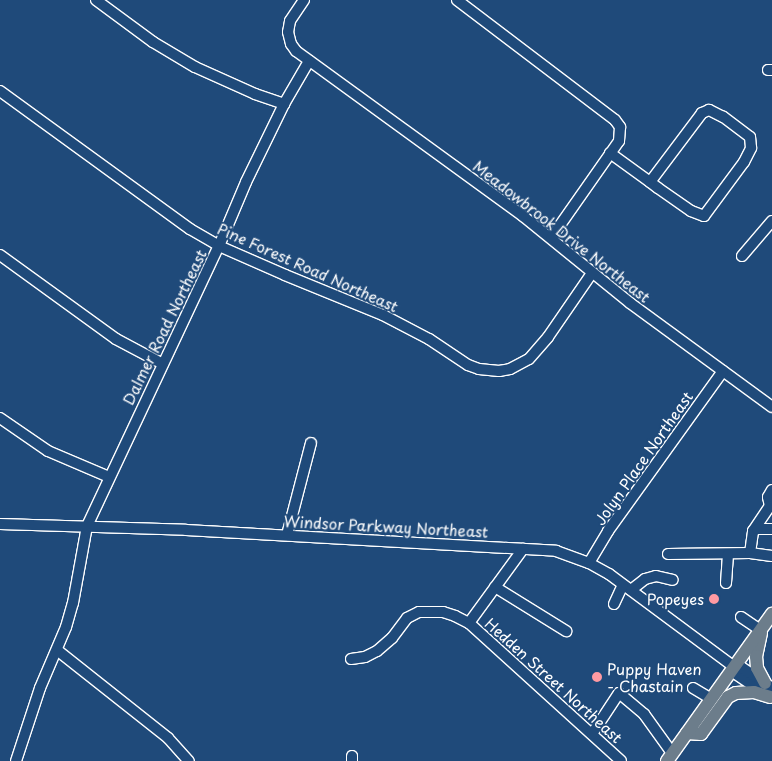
<!DOCTYPE html>
<html>
<head>
<meta charset="utf-8">
<style>
  body { margin:0 }
  #map { position:relative; width:772px; height:761px; overflow:hidden; background:#1f4a7a; font-family:"Playpen Sans",sans-serif }
  div>[style] { position:absolute }
  [style*='--x'] { left:calc(var(--x)*1px); top:calc(var(--y)*1px); width:calc(var(--w)*1px); rotate:calc(var(--a)*1deg) }
  .roads { filter:drop-shadow(1px 0 #fff) drop-shadow(-1px 0 #fff) drop-shadow(0 1px #fff) drop-shadow(0 -1px #fff) }
  .minor>* { height:10px; margin:-5px; padding:0 5px; transform-origin:5px; border-radius:5px; background:#1f4a7a }
  .major>* { height:12px; margin:-6px; padding:0 6px; transform-origin:6px; border-radius:6px; background:#6c7d8b }
  .dots>* { width:14px; height:14px; translate:-50% -50%; box-sizing:border-box; border:2px solid #1f4a7a; border-radius:50% }
  span { translate:-50% -50%; white-space:nowrap; text-align:center; line-height:1.15; -webkit-text-stroke:4px #1f4a7a; paint-order:stroke }
  .street-label { font-size:15px; color:#fff }
  .poi-label { font-size:15px; color:#fff }
  .right { translate:-100% -50%; text-align:right }
  .left { translate:0 -50%; text-align:left }
</style>
</head>
<body>
<div id="map">
  <div class="roads">
    <div class="minor">
      <div style="--x:96;--y:0;--w:71;--a:36.4"></div>
      <div style="--x:153;--y:42;--w:49;--a:30.8"></div>
      <div style="--x:195;--y:67;--w:66;--a:24.2"></div>
      <div style="--x:255;--y:94;--w:31;--a:19"></div>
      <div style="--x:304;--y:0;--w:25;--a:124"></div>
      <div style="--x:290;--y:21;--w:11;--a:100"></div>
      <div style="--x:288;--y:32;--w:12;--a:76"></div>
      <div style="--x:291;--y:44;--w:9;--a:54"></div>
      <div style="--x:296;--y:51;--w:281;--a:36"></div>
      <div style="--x:523;--y:216;--w:138;--a:39.1"></div>
      <div style="--x:630;--y:303;--w:176;--a:36.2"></div>
      <div style="--x:457;--y:0;--w:198;--a:37.2"></div>
      <div style="--x:615;--y:120;--w:9;--a:54"></div>
      <div style="--x:620;--y:127;--w:14;--a:94"></div>
      <div style="--x:619;--y:141;--w:118;--a:125"></div>
      <div style="--x:768;--y:70;--w:4;--a:0"></div>
      <div style="--x:0;--y:91;--w:235;--a:36"></div>
      <div style="--x:190;--y:229;--w:34;--a:30"></div>
      <div style="--x:219;--y:246;--w:72;--a:23.7"></div>
      <div style="--x:285;--y:275;--w:106;--a:22.2"></div>
      <div style="--x:383;--y:315;--w:52;--a:27.6"></div>
      <div style="--x:429;--y:339;--w:47;--a:33.7"></div>
      <div style="--x:468;--y:365;--w:12;--a:20"></div>
      <div style="--x:479;--y:369;--w:20;--a:6"></div>
      <div style="--x:499;--y:371;--w:11;--a:-10"></div>
      <div style="--x:510;--y:369;--w:21;--a:-28"></div>
      <div style="--x:529;--y:359;--w:29;--a:-49"></div>
      <div style="--x:548;--y:337;--w:78;--a:-55.5"></div>
      <div style="--x:610;--y:153;--w:49;--a:35.9"></div>
      <div style="--x:650;--y:182;--w:10;--a:37"></div>
      <div style="--x:658;--y:188;--w:40;--a:34.9"></div>
      <div style="--x:691;--y:211;--w:14;--a:21"></div>
      <div style="--x:704;--y:216;--w:67;--a:-53.5"></div>
      <div style="--x:744;--y:162;--w:16;--a:-63"></div>
      <div style="--x:751;--y:148;--w:11;--a:-95"></div>
      <div style="--x:750;--y:137;--w:34;--a:-143"></div>
      <div style="--x:723;--y:117;--w:16;--a:-153"></div>
      <div style="--x:709;--y:110;--w:8;--a:157"></div>
      <div style="--x:702;--y:113;--w:86;--a:127"></div>
      <div style="--x:0;--y:255;--w:143;--a:35.9"></div>
      <div style="--x:116;--y:339;--w:53;--a:28"></div>
      <div style="--x:742;--y:256;--w:46;--a:-49.4"></div>
      <div style="--x:0;--y:418;--w:58;--a:34.5"></div>
      <div style="--x:48;--y:451;--w:66;--a:23.1"></div>
      <div style="--x:0;--y:524;--w:186;--a:1.8"></div>
      <div style="--x:186;--y:530;--w:371;--a:3.2"></div>
      <div style="--x:556;--y:551;--w:35;--a:20"></div>
      <div style="--x:589;--y:563;--w:23;--a:29"></div>
      <div style="--x:609;--y:574;--w:156;--a:36.6"></div>
      <div style="--x:753;--y:531;--w:30;--a:-56"></div>
      <div style="--x:770;--y:506;--w:9;--a:-103"></div>
      <div style="--x:768;--y:497;--w:8;--a:-60"></div>
      <div style="--x:287;--y:535;--w:95;--a:-75.4"></div>
      <div style="--x:750;--y:553;--w:22;--a:-82"></div>
      <div style="--x:753;--y:531;--w:4;--a:-27"></div>
      <div style="--x:757;--y:529;--w:15;--a:0"></div>
      <div style="--x:668;--y:554;--w:82;--a:-0.7"></div>
      <div style="--x:750;--y:553;--w:22;--a:8"></div>
      <div style="--x:589;--y:563;--w:37;--a:-59"></div>
      <div style="--x:608;--y:531;--w:197;--a:-54.3"></div>
      <div style="--x:726;--y:583;--w:29;--a:-86"></div>
      <div style="--x:495;--y:587;--w:84;--a:31.8"></div>
      <div style="--x:631;--y:590;--w:18;--a:-38"></div>
      <div style="--x:645;--y:579;--w:11;--a:-15"></div>
      <div style="--x:656;--y:576;--w:17;--a:13"></div>
      <div style="--x:614;--y:604;--w:21;--a:-65"></div>
      <div style="--x:741;--y:617;--w:23;--a:34"></div>
      <div style="--x:469;--y:623;--w:92;--a:-53.9"></div>
      <div style="--x:57;--y:650;--w:142;--a:38.4"></div>
      <div style="--x:168;--y:738;--w:31;--a:48"></div>
      <div style="--x:351;--y:659;--w:14;--a:-8"></div>
      <div style="--x:365;--y:657;--w:13;--a:-27"></div>
      <div style="--x:377;--y:651;--w:20;--a:-41"></div>
      <div style="--x:392;--y:638;--w:25;--a:-53"></div>
      <div style="--x:407;--y:618;--w:13;--a:-27"></div>
      <div style="--x:419;--y:612;--w:24;--a:0"></div>
      <div style="--x:443;--y:612;--w:13;--a:18"></div>
      <div style="--x:455;--y:616;--w:16;--a:27"></div>
      <div style="--x:469;--y:623;--w:205;--a:42.2"></div>
      <div style="--x:734;--y:667;--w:7;--a:74"></div>
      <div style="--x:736;--y:674;--w:34;--a:34"></div>
      <div style="--x:734;--y:667;--w:7;--a:0"></div>
      <div style="--x:741;--y:667;--w:37;--a:34"></div>
      <div style="--x:693;--y:688;--w:21;--a:31"></div>
      <div style="--x:592;--y:734;--w:49;--a:-56.6"></div>
      <div style="--x:619;--y:693;--w:33;--a:40"></div>
      <div style="--x:644;--y:714;--w:48;--a:54.3"></div>
      <div style="--x:352;--y:756;--w:5;--a:90"></div>
      <div style="--x:16;--y:761;--w:77;--a:-71.8"></div>
      <div style="--x:40;--y:688;--w:66;--a:-66.9"></div>
      <div style="--x:66;--y:627;--w:25;--a:-74"></div>
      <div style="--x:73;--y:603;--w:78;--a:-79.7"></div>
      <div style="--x:87;--y:526;--w:310;--a:-64.8"></div>
      <div style="--x:219;--y:246;--w:69;--a:-67.1"></div>
      <div style="--x:246;--y:182;--w:87;--a:-64"></div>
      <div style="--x:284;--y:104;--w:50;--a:-59.8"></div>
    </div>
    <div class="major">
      <div style="--x:761;--y:633;--w:24;--a:102"></div>
      <div style="--x:756;--y:656;--w:12;--a:85"></div>
      <div style="--x:757;--y:668;--w:17;--a:62"></div>
      <div style="--x:687;--y:733;--w:14;--a:4"></div>
      <div style="--x:701;--y:734;--w:46;--a:-53.9"></div>
      <div style="--x:728;--y:697;--w:9;--a:-27"></div>
      <div style="--x:736;--y:693;--w:18;--a:-3"></div>
      <div style="--x:754;--y:692;--w:17;--a:17"></div>
      <div style="--x:667;--y:761;--w:181;--a:-54.5"></div>
    </div>
  </div>
  <div class="dots">
    <div style="left:714px;top:599px;background:#ff9aa2"></div>
    <div style="left:597px;top:677px;background:#ff9aa2"></div>
  </div>
  <div class="street-label">
    <span style="left:562px;top:231px;rotate:38deg">Meadowbrook Drive Northeast</span>
    <span style="left:308px;top:267px;rotate:24deg">Pine Forest Road Northeast</span>
    <span style="left:164px;top:327px;rotate:-64deg">Dalmer Road Northeast</span>
    <span style="left:643px;top:458px;rotate:-55deg">Jolyn Place Northeast</span>
    <span style="left:386px;top:526px;rotate:3deg">Windsor Parkway Northeast</span>
    <span style="left:554px;top:680px;rotate:42deg">Hedden Street Northeast</span>
  </div>
  <div class="poi-label">
    <span class="right" style="left:704px;top:599px">Popeyes</span>
    <span class="left" style="left:607px;top:677px">Puppy Haven<br>- Chastain</span>
  </div>
</div>
</body>
</html>
